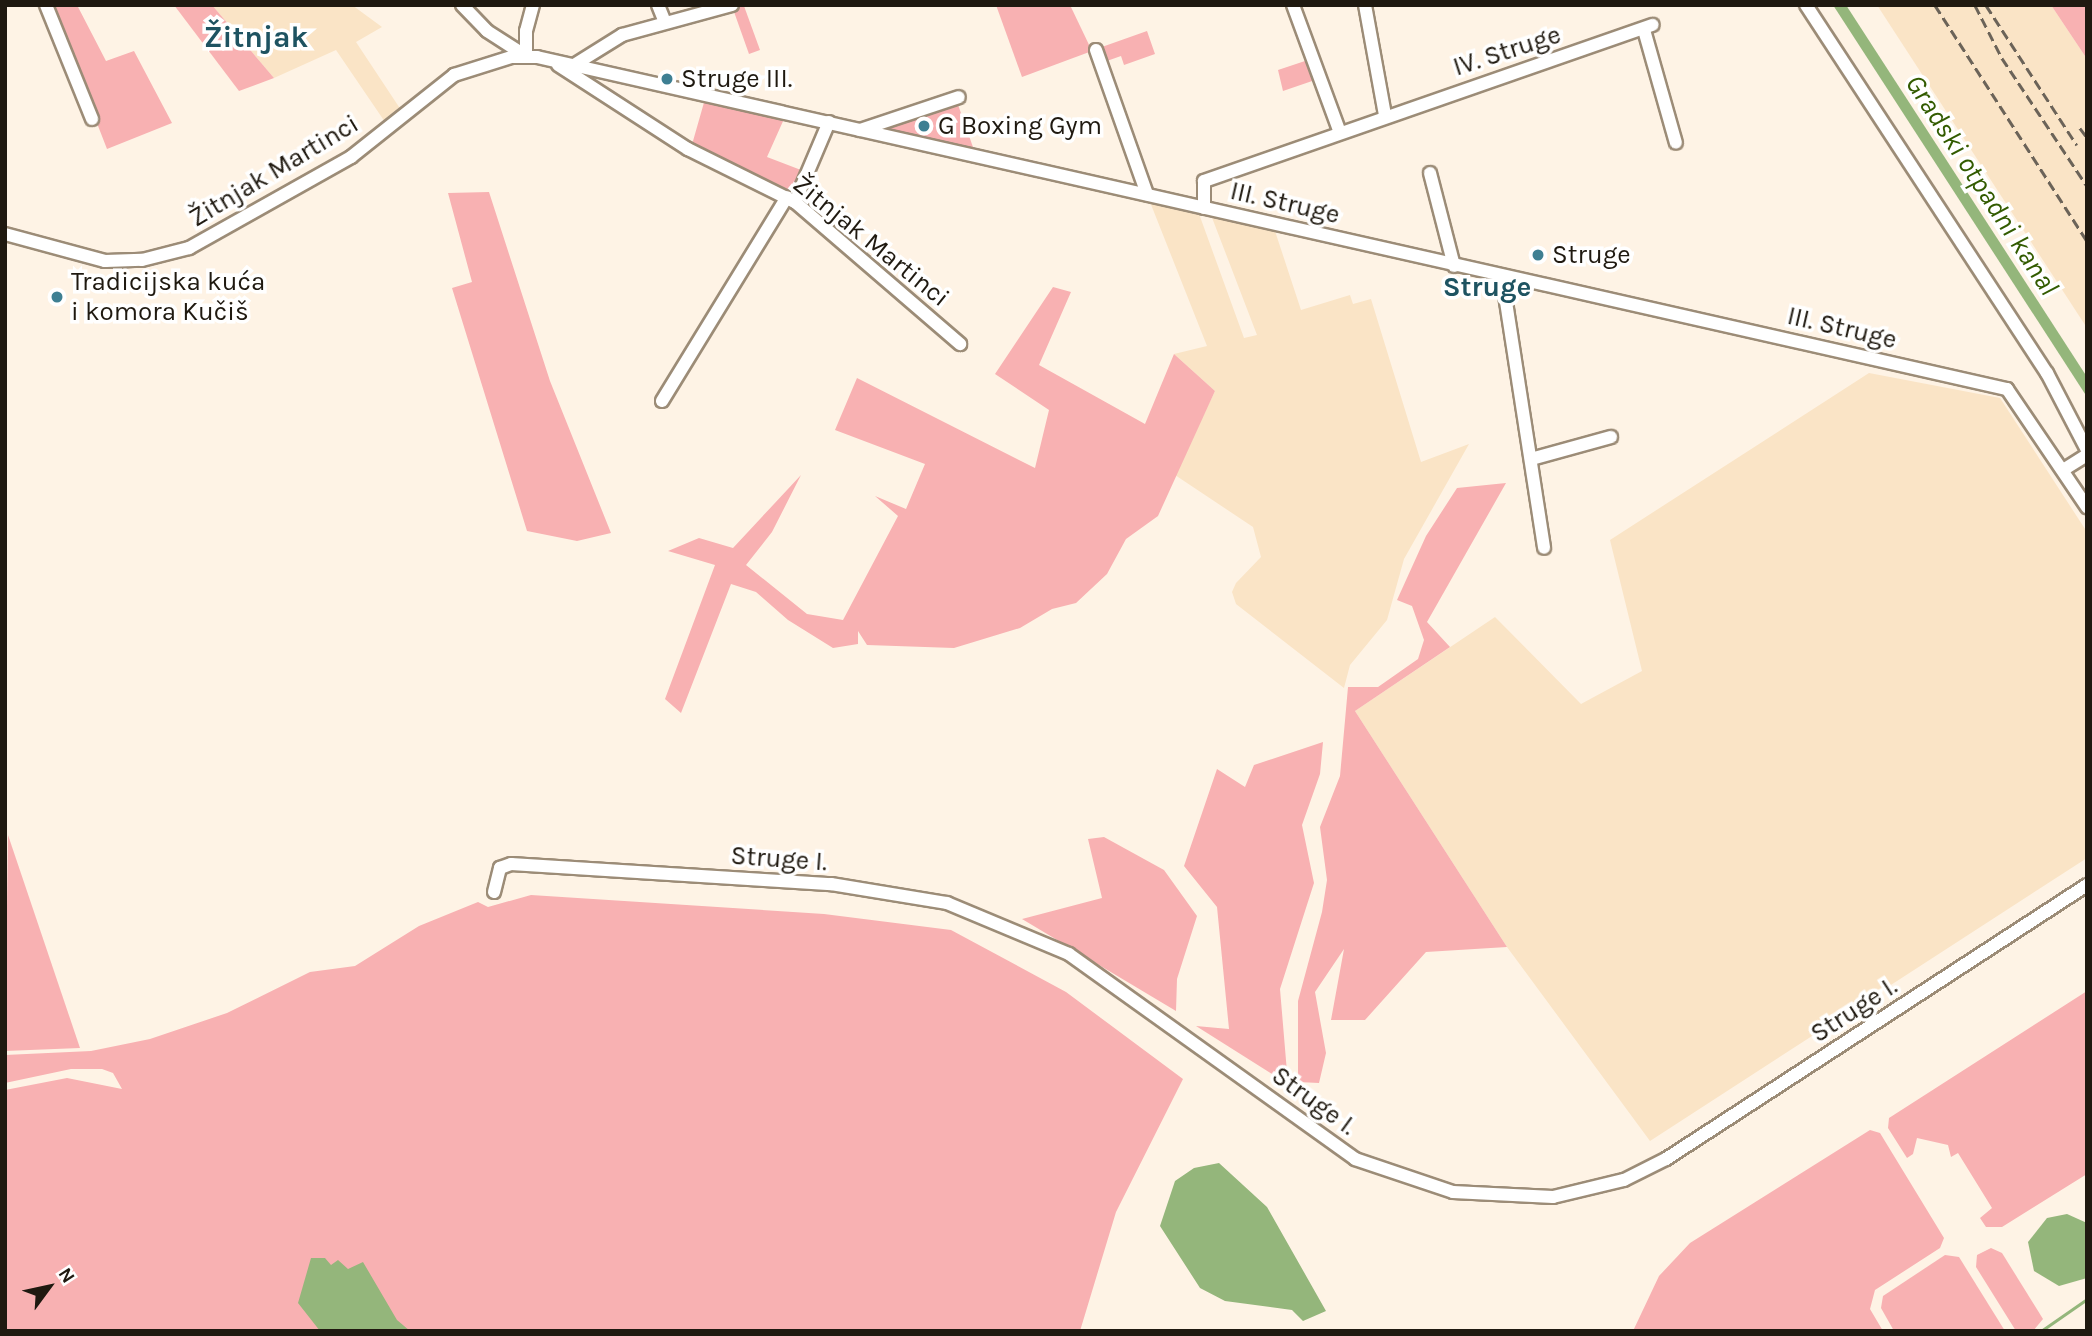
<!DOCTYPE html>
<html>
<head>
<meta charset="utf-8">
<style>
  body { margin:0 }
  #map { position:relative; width:2092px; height:1336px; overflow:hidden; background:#fef3e5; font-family:Karla,sans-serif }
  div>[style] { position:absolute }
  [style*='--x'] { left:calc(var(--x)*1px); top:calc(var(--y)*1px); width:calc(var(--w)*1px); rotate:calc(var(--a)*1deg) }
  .built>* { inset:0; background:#fae4c6 }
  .green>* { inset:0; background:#f8b1b2 }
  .water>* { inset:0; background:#94b67b }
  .stream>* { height:2.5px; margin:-1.25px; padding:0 1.25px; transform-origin:1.25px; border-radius:1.25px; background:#94b67b }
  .roads { filter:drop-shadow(2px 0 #9c8c77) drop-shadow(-2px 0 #9c8c77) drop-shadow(0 2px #9c8c77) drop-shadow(0 -2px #9c8c77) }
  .minor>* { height:12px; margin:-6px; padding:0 6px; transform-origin:6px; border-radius:6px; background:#fff }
  .rail>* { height:2.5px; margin-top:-1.25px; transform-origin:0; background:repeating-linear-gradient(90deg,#6b6358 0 10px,transparent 0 15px) }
  .dots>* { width:19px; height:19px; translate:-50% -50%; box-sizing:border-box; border:4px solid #fff; border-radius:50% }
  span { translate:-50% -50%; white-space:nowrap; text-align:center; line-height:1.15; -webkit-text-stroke:7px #fff; paint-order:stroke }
  .street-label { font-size:26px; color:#1f1910 }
  .poi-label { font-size:26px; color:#1f1910 }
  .left { translate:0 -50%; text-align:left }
  .water-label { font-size:28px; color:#325b00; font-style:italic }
  .neighbourhood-label { font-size:28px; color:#1e5361; font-weight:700 }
  .quarter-label { font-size:30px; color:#1e5361; font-weight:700 }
  .frame { position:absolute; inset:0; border:7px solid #1f1910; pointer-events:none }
  .north { position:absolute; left:14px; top:1252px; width:70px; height:70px; -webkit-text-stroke:5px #fff; paint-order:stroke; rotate:57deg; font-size:19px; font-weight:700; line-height:28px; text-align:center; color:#1f1910 }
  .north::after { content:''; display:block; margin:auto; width:24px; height:32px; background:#1f1910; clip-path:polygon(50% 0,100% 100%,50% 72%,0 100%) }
</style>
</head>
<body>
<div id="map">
  <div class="built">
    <div style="clip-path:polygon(212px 5px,352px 5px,382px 27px,356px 42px,401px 110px,385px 122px,336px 50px,274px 78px)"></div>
    <div style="clip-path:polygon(1877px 5px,2051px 5px,2087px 59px,2087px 328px)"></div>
    <div style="clip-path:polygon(1150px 202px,1198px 211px,1244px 338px,1257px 335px,1211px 215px,1274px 228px,1301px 310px,1350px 295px,1353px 304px,1371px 299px,1421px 462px,1469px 444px,1404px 559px,1387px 620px,1350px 665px,1344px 688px,1236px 604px,1232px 592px,1236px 583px,1261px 557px,1253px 527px,1175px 475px,1215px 391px,1174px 354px,1207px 346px)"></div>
    <div style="clip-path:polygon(1869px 373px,2000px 398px,2087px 532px,2087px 858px,1650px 1141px,1507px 947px,1355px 711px,1495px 617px,1581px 704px,1642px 671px,1610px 540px)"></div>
  </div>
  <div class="green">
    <div style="clip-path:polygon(51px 5px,77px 5px,106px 61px,134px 51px,172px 123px,107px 149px)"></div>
    <div style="clip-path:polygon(174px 5px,212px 5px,274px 78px,239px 91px)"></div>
    <div style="clip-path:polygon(996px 5px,1070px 5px,1092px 51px,1022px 77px)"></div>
    <div style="clip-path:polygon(2051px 5px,2087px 5px,2087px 59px)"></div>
    <div style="clip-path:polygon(744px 6px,760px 50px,749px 54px,733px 9px)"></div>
    <div style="clip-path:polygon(1147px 31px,1155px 54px,1124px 65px,1121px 56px,1104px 62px,1099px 48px)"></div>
    <div style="clip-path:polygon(1311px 59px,1318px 79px,1283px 91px,1278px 70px)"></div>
    <div style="clip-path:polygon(705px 99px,784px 119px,767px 157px,801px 170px,790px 195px,691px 148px)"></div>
    <div style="clip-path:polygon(956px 99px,974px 150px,881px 129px)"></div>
    <div style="clip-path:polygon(489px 192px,550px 381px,611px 533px,577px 541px,527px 531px,452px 288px,472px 282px,448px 193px)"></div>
    <div style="clip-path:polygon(1053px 287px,1071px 292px,1039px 365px,1145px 424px,1174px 354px,1215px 391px,1158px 516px,1126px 539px,1107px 574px,1076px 603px,1052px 609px,1020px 628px,954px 648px,867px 645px,858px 631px,858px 644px,833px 648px,788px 620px,756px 592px,731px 584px,681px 713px,665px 699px,715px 565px,668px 551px,699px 538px,733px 548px,801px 475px,772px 532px,746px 565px,807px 614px,843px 620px,898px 516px,875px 496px,906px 509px,925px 464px,835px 430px,857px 378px,1035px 468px,1049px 410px,995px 374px)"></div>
    <div style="clip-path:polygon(1506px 483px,1427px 622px,1450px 647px,1355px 711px,1507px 947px,1426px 952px,1365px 1020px,1331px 1020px,1344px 949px,1315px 992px,1326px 1053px,1319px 1083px,1298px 1082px,1298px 1001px,1322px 912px,1327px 880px,1320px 827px,1340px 776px,1348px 687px,1378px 687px,1418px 659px,1424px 640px,1412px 606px,1397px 600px,1426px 536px,1457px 488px)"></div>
    <div style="clip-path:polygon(1323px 742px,1320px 774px,1302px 825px,1314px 883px,1280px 989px,1288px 1084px,1196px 1026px,1229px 1029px,1217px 907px,1184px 866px,1217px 769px,1245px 787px,1254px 765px)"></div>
    <div style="clip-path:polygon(8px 835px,80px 1048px,5px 1051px)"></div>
    <div style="clip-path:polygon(1104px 837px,1164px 870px,1197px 916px,1177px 979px,1176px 1011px,1022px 919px,1102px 898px,1088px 839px)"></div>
    <div style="clip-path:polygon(531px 895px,824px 914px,951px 930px,1066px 992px,1183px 1079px,1116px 1212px,1080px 1331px,5px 1331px,5px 1090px,67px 1078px,122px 1089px,113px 1073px,102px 1069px,71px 1069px,5px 1083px,5px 1055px,91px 1051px,150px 1039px,227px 1013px,310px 972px,355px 966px,419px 926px,478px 902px,488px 907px)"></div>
    <div style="clip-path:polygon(2087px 991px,2087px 1174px,2002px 1227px,1986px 1227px,1980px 1218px,1992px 1208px,1958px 1153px,1951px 1157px,1948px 1145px,1917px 1138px,1913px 1154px,1907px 1158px,1888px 1128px,1889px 1118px)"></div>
    <div style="clip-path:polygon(1870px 1130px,1880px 1133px,1944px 1238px,1940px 1248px,1875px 1290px,1870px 1309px,1883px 1331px,1633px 1331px,1659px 1276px,1690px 1243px)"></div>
    <div style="clip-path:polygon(1991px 1248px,2002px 1253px,2043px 1319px,2033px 1331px,2016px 1331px,1976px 1267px,1977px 1255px)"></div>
    <div style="clip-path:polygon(1945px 1255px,1959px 1257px,2005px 1331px,1894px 1331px,1881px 1308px,1883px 1296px)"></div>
  </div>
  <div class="water">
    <div style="clip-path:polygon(1833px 5px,1846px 5px,2087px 377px,2087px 397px)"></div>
    <div style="clip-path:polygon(1219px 1163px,1267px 1207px,1326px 1311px,1303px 1321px,1292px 1310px,1225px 1301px,1200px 1288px,1160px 1226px,1175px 1181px,1194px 1168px)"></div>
    <div style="clip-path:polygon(2067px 1214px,2087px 1223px,2087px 1278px,2059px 1286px,2034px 1271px,2028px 1242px,2047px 1218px)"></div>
    <div style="clip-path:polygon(311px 1258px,325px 1258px,331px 1265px,338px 1260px,348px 1269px,363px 1262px,397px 1320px,410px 1331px,320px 1331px,298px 1303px)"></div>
  </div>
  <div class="stream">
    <div style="--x:2041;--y:1331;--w:56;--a:-34.8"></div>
  </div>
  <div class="roads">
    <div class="minor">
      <div style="--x:46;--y:5;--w:123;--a:68"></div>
      <div style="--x:462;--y:5;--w:36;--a:46"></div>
      <div style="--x:487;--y:31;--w:46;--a:32.7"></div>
      <div style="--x:658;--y:5;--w:18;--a:68"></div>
      <div style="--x:1293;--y:5;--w:136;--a:69.8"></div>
      <div style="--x:1365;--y:5;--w:112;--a:79.7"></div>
      <div style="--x:1806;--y:5;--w:440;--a:56.8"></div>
      <div style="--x:2047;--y:373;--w:87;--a:62.5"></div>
      <div style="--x:1644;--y:30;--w:117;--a:74.2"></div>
      <div style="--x:1096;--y:50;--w:153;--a:70.5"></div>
      <div style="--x:526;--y:56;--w:25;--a:-90"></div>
      <div style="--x:526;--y:31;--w:27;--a:-75"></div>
      <div style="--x:558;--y:65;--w:155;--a:32.9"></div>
      <div style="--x:688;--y:149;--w:119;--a:26.4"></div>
      <div style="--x:795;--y:202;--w:218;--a:40.7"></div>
      <div style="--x:574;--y:65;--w:57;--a:-32"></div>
      <div style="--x:622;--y:35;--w:114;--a:-15.3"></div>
      <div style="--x:860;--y:130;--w:104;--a:-18.4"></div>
      <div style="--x:1430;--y:173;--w:96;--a:75.5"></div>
      <div style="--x:795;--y:202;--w:87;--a:-67"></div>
      <div style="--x:1204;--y:208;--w:27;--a:-90"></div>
      <div style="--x:1204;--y:181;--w:475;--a:-19.2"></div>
      <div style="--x:5;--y:234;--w:104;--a:15.1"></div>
      <div style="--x:105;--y:261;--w:37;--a:-2"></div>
      <div style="--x:142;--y:260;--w:49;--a:-14.3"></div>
      <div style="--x:189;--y:248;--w:186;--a:-29.3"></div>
      <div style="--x:351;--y:157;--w:132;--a:-38.5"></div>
      <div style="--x:454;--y:75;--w:60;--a:-17.5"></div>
      <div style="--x:511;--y:57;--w:26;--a:0"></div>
      <div style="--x:537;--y:57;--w:1507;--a:12.73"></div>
      <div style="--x:2007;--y:389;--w:143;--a:55.9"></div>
      <div style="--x:1502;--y:276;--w:275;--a:81.2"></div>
      <div style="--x:662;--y:401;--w:239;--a:-58.5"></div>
      <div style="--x:1531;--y:459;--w:83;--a:-15.4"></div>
      <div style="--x:2063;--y:470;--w:28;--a:-32"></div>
      <div style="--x:494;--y:892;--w:25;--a:-76"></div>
      <div style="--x:500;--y:868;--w:12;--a:-20"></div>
      <div style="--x:511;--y:864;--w:321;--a:3.6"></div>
      <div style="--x:831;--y:884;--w:118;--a:9.3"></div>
      <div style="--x:947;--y:903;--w:132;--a:22.7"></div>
      <div style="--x:1069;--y:954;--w:352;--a:35.6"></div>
      <div style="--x:1355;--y:1159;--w:103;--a:18.6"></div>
      <div style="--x:1453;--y:1192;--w:100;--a:2.9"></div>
      <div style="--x:1553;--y:1197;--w:73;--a:-13.5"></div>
      <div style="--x:1624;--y:1180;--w:47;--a:-26.6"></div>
      <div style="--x:1666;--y:1159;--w:502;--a:-33.06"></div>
    </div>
  </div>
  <div class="rail">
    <div style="--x:1935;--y:5;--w:281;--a:57.2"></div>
    <div style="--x:1975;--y:5;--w:59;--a:63"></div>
    <div style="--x:2002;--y:58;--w:154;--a:56.4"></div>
    <div style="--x:1986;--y:5;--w:167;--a:57"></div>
    <div style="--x:2080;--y:128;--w:10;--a:53"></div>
  </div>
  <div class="dots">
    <div style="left:667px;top:79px;background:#3e7f92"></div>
    <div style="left:924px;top:126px;background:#3e7f92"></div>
    <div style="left:1538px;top:255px;background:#3e7f92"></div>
    <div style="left:57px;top:297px;background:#3e7f92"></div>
  </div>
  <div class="street-label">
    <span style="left:1507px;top:51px;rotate:-18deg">IV. Struge</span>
    <span style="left:274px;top:171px;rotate:-31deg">Žitnjak Martinci</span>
    <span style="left:1285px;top:203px;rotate:13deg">III. Struge</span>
    <span style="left:871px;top:241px;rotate:39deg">Žitnjak Martinci</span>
    <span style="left:1842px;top:328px;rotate:13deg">III. Struge</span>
    <span style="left:779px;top:859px;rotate:4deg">Struge I.</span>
    <span style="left:1854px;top:1010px;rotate:-33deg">Struge I.</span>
    <span style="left:1314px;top:1101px;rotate:36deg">Struge I.</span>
  </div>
  <div class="poi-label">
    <span class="left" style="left:681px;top:79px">Struge III.</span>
    <span class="left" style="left:938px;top:126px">G Boxing Gym</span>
    <span class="left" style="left:1552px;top:255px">Struge</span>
    <span class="left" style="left:71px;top:297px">Tradicijska kuća<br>i komora Kučiš</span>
  </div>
  <div class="water-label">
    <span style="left:1982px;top:185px;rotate:57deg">Gradski otpadni kanal</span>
  </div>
  <div class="neighbourhood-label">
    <span style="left:1487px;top:287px">Struge</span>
  </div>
  <div class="quarter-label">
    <span style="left:256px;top:37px">Žitnjak</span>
  </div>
  <div class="frame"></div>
  <div class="north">N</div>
</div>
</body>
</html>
